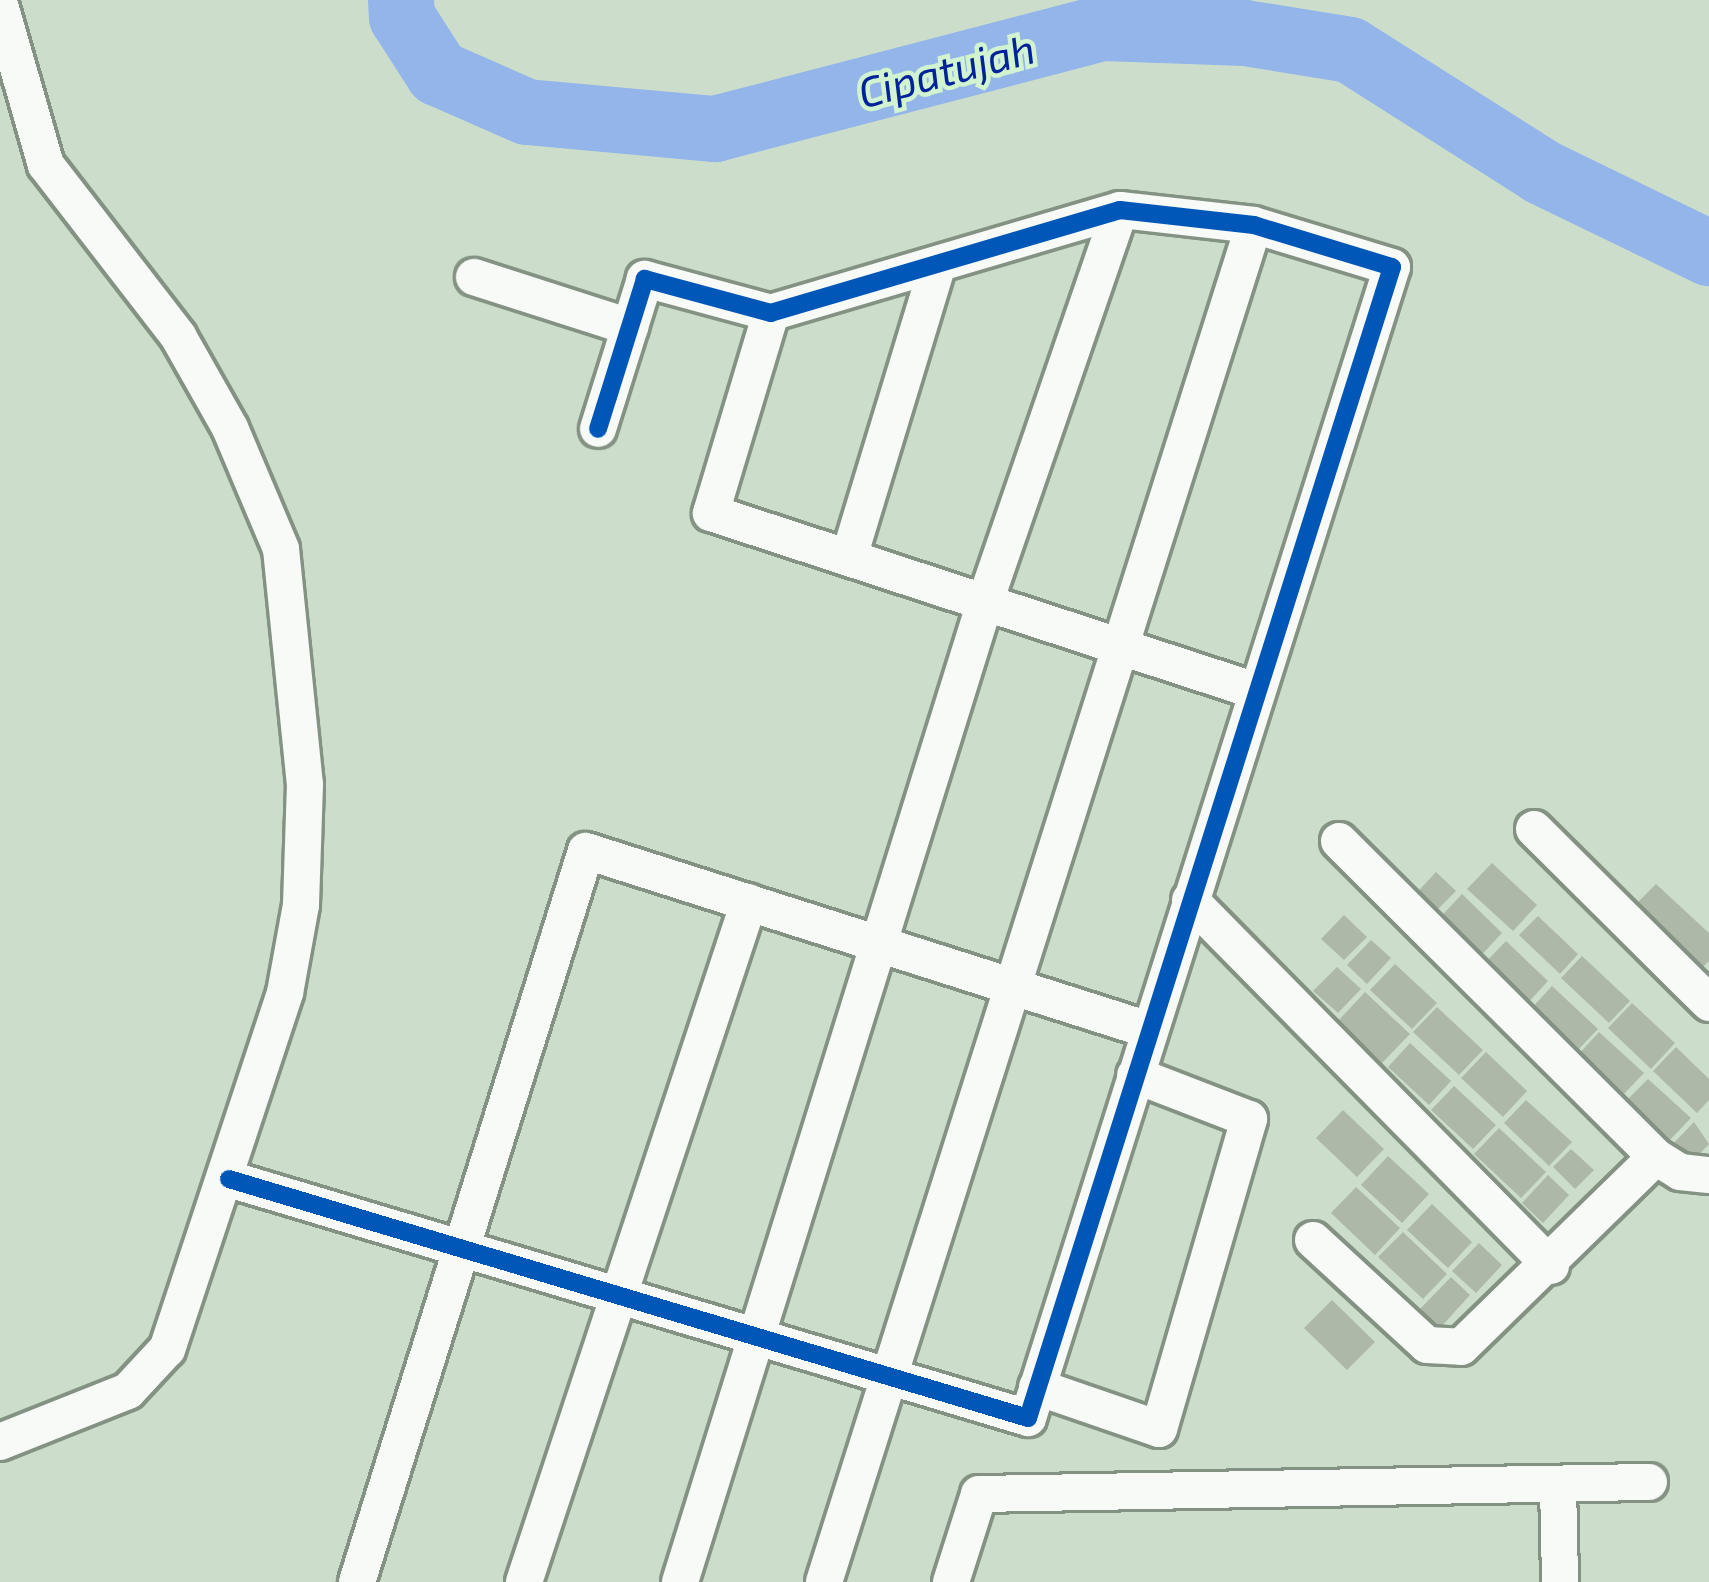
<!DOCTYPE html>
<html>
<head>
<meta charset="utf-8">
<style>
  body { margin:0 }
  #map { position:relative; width:1709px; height:1582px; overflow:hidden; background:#ccdecb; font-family:"Exo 2",sans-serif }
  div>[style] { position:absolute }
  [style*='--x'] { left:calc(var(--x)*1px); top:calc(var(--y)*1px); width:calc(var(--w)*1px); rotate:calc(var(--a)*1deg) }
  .river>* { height:66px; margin:-33px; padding:0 33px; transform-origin:33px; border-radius:33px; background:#93b5e9 }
  .building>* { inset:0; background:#adb8a8 }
  .roads { filter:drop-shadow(3px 0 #849283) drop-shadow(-3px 0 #849283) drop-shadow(0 3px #849283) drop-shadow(0 -3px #849283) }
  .street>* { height:36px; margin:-18px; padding:0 18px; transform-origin:18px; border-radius:18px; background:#f7faf7 }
  .cycleway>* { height:18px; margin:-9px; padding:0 9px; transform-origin:9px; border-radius:9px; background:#0057b8 }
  span { translate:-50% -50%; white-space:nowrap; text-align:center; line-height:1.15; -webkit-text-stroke:9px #d2f3d0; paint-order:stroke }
  .water-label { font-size:42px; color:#00239a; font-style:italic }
</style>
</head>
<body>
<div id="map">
  <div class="river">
    <div style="--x:401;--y:0;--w:17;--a:87"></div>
    <div style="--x:402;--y:17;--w:67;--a:57.3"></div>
    <div style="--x:438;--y:73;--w:97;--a:23.7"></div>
    <div style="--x:527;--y:112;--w:189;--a:5.2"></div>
    <div style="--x:715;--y:129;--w:402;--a:-14.6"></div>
    <div style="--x:1104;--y:28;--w:141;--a:2"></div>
    <div style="--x:1245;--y:33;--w:106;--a:9.2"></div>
    <div style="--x:1350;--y:50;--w:227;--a:32.4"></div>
    <div style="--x:1542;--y:172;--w:186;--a:25.9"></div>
  </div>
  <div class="building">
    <div style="clip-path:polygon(1492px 863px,1537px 905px,1513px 931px,1467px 889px)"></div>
    <div style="clip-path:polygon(1436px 872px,1456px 891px,1429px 918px,1409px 901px)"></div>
    <div style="clip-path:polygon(1656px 884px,1709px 933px,1709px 961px,1700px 970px,1633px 907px)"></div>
    <div style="clip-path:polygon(1462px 894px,1502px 933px,1475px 962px,1434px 924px)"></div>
    <div style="clip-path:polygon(1344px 915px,1367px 937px,1344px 960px,1321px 939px)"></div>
    <div style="clip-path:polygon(1538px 916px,1578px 954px,1560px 974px,1519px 935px)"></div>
    <div style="clip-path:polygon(1371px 940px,1391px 958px,1367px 984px,1347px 965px)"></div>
    <div style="clip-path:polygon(1506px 941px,1548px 981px,1524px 1007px,1481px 967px)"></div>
    <div style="clip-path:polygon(1582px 956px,1630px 1001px,1609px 1023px,1561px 978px)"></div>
    <div style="clip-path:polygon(1395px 964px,1437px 1003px,1412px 1029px,1370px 990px)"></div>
    <div style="clip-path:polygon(1337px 967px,1361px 989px,1338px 1013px,1313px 991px)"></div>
    <div style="clip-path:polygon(1552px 986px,1598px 1029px,1574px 1054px,1529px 1011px)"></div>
    <div style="clip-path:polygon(1365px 992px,1410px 1034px,1382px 1063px,1338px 1021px)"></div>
    <div style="clip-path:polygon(1632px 1003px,1675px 1043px,1651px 1069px,1608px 1028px)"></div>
    <div style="clip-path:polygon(1437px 1007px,1483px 1050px,1459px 1075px,1413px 1032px)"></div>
    <div style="clip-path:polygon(1599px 1032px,1644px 1073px,1621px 1097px,1577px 1056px)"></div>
    <div style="clip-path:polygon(1410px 1043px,1451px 1081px,1429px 1105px,1388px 1067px)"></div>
    <div style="clip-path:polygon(1676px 1047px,1709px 1079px,1709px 1100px,1697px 1113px,1653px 1071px)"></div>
    <div style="clip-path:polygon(1486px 1052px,1527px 1091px,1503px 1117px,1461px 1078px)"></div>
    <div style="clip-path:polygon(1648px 1079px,1691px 1118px,1667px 1143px,1624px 1103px)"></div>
    <div style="clip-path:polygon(1454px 1086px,1496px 1125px,1473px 1149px,1431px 1110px)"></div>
    <div style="clip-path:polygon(1526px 1100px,1572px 1142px,1549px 1166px,1504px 1123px)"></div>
    <div style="clip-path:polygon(1343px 1110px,1384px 1149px,1357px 1177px,1316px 1138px)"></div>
    <div style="clip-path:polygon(1694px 1122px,1709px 1144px,1687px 1167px,1668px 1149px)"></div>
    <div style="clip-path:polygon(1499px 1128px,1546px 1172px,1521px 1198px,1474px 1154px)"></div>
    <div style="clip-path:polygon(1571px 1149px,1594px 1170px,1575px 1189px,1553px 1167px)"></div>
    <div style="clip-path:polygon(1388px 1156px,1429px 1194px,1402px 1223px,1361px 1185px)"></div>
    <div style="clip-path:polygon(1548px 1175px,1569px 1195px,1543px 1223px,1522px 1203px)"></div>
    <div style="clip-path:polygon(1356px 1187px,1400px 1228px,1375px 1255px,1331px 1213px)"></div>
    <div style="clip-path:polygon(1432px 1204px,1472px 1242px,1448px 1268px,1407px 1230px)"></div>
    <div style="clip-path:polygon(1403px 1232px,1447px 1274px,1423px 1299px,1378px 1257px)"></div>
    <div style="clip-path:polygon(1479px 1243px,1502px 1265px,1476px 1293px,1452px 1271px)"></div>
    <div style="clip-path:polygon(1451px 1277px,1470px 1295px,1440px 1328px,1420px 1309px)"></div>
    <div style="clip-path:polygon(1332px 1300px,1375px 1342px,1347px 1370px,1304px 1328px)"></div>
  </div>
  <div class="roads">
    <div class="street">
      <div style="--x:0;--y:5;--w:166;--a:74"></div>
      <div style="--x:46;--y:165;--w:216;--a:52.3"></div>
      <div style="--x:178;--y:336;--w:106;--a:60.5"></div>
      <div style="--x:230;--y:428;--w:131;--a:67.1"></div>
      <div style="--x:281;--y:549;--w:236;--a:84.2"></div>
      <div style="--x:305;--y:784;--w:121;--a:91.9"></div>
      <div style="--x:301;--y:905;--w:89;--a:100.3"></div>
      <div style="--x:285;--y:993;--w:375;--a:108.3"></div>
      <div style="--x:167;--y:1349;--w:57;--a:132.9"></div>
      <div style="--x:128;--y:1391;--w:138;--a:158.3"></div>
      <div style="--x:474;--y:277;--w:164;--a:17.8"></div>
      <div style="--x:771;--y:313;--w:209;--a:106.7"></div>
      <div style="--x:711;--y:513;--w:570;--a:18.09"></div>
      <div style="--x:849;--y:557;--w:300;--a:-73.1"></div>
      <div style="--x:1534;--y:829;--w:247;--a:44.8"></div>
      <div style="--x:1339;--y:841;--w:448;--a:44.9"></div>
      <div style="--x:1656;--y:1157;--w:28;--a:32"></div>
      <div style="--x:1680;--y:1172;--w:29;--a:6"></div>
      <div style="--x:1190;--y:900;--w:514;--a:45.39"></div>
      <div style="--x:229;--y:1179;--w:834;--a:16.65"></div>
      <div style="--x:1028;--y:1418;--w:1207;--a:-72.45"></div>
      <div style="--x:1392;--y:267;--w:144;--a:-163.1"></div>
      <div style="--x:1254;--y:225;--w:135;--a:-173.6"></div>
      <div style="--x:1120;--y:210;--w:364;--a:163.6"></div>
      <div style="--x:771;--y:313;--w:131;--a:-164.9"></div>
      <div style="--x:645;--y:279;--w:157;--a:107.4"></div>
      <div style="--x:1313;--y:1240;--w:155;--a:42.6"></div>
      <div style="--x:1427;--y:1345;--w:34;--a:3"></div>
      <div style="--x:1461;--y:1347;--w:272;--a:-44.3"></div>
      <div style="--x:1037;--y:1387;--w:129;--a:19"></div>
      <div style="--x:1159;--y:1429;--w:323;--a:-73.8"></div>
      <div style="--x:1249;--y:1119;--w:122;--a:-158.9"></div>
      <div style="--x:1558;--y:1484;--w:98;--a:88.8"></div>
      <div style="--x:357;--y:1582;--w:766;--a:-72.61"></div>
      <div style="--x:586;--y:851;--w:591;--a:17.64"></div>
      <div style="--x:524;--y:1582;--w:716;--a:-71.69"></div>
      <div style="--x:680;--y:1582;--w:1030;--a:-72.71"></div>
      <div style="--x:986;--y:599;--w:411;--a:-71"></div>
      <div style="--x:824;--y:1582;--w:1423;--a:-72.42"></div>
      <div style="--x:951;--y:1582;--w:92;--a:-72.3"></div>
      <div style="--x:979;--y:1494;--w:670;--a:-1.03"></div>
    </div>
  </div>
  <div class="cycleway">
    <div style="--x:229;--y:1179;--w:834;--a:16.65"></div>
    <div style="--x:1028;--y:1418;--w:1207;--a:-72.45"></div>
    <div style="--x:1392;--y:267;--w:144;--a:-163.1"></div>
    <div style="--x:1254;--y:225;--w:135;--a:-173.6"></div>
    <div style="--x:1120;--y:210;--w:364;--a:163.6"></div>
    <div style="--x:771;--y:313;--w:131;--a:-164.9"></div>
    <div style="--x:645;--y:279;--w:157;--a:107.4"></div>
  </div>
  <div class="water-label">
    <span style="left:946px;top:69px;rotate:-15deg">Cipatujah</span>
  </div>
</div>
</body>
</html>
